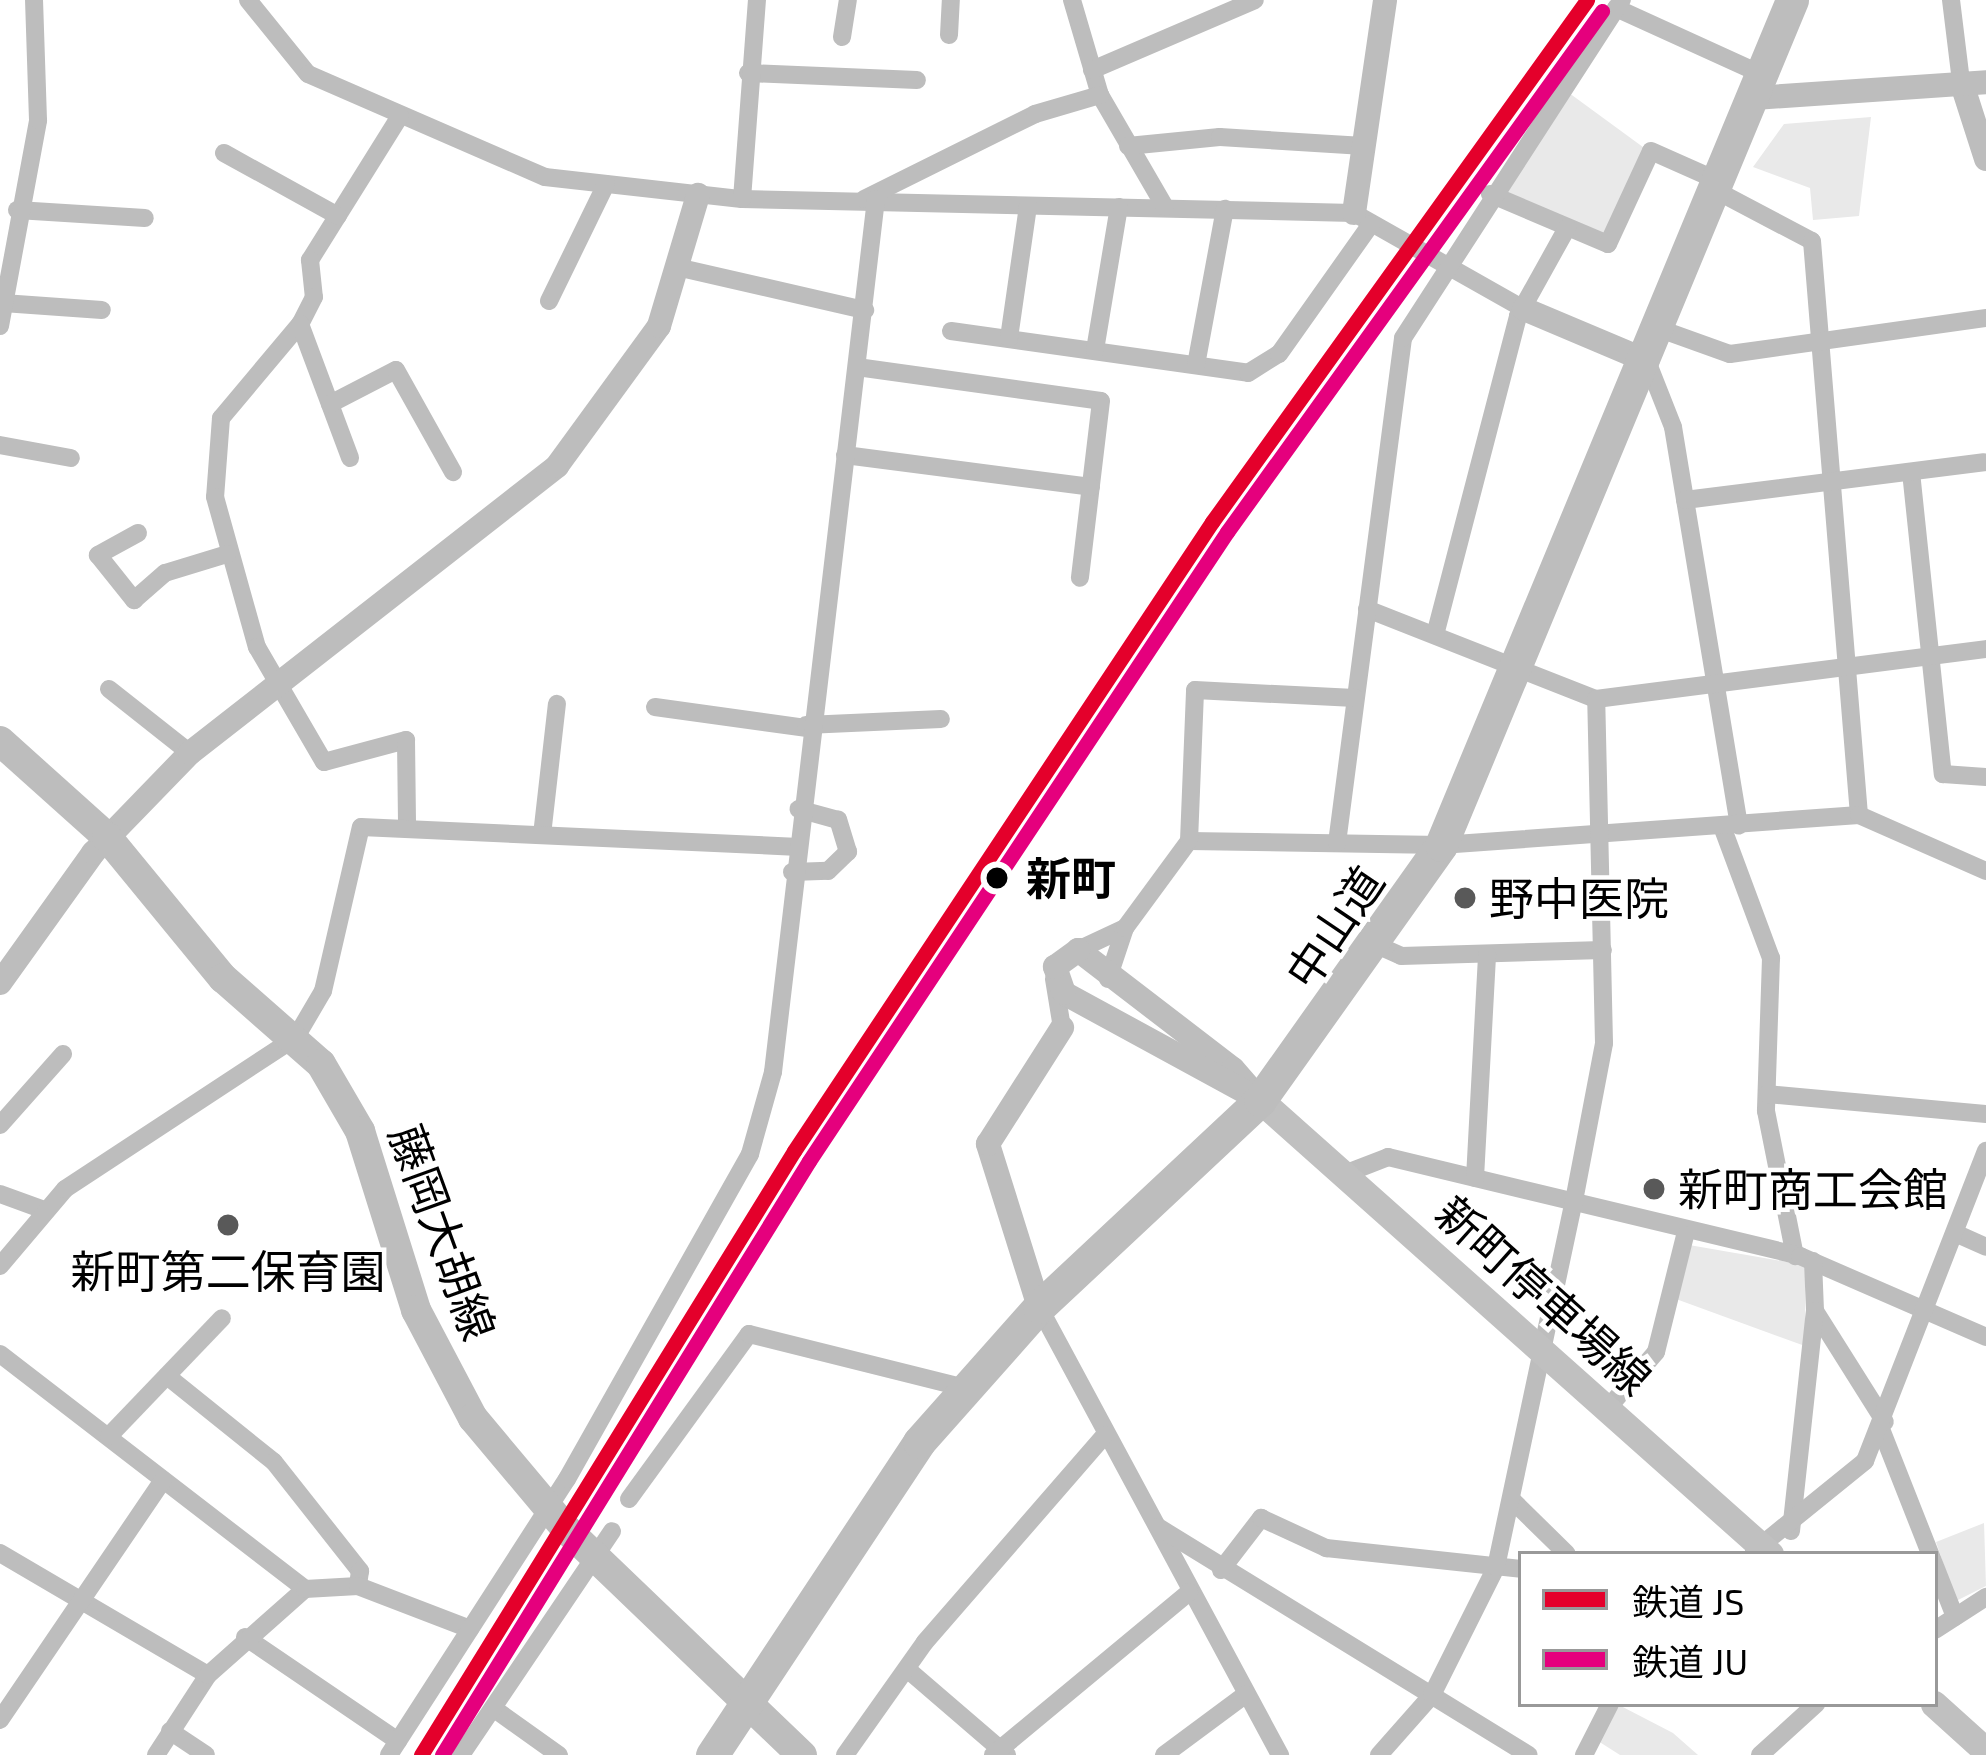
<!DOCTYPE html>
<html>
<head>
<meta charset="utf-8">
<style>
  body { margin:0 }
  #map { position:relative; width:1986px; height:1755px; overflow:hidden; background:#fff; font-family:"Exo 2","Noto Sans JP",sans-serif }
  div>[style] { position:absolute }
  [style*='--x'] { left:calc(var(--x)*1px); top:calc(var(--y)*1px); width:calc(var(--w)*1px); rotate:calc(var(--a)*1deg) }
  .green>* { inset:0; background:#e9e9e9 }
  .minor>* { height:18px; margin:-9px; padding:0 9px; transform-origin:9px; border-radius:9px; background:#bdbdbd }
  .tertiary>* { height:24px; margin:-12px; padding:0 12px; transform-origin:12px; border-radius:12px; background:#bdbdbd }
  .secondary>* { height:27px; margin:-13.5px; padding:0 13.5px; transform-origin:13.5px; border-radius:13.5px; background:#c0c0c0 }
  .primary>* { height:30px; margin:-15px; padding:0 15px; transform-origin:15px; border-radius:15px; background:#bdbdbd }
  .trunk>* { height:33px; margin:-16.5px; padding:0 16.5px; transform-origin:16.5px; border-radius:16.5px; background:#bdbdbd }
  .rail-1>* { height:15px; margin:-7.5px; padding:0 7.5px; transform-origin:7.5px; border-radius:7.5px; background:#e4002b }
  .rail-2>* { height:15px; margin:-7.5px; padding:0 7.5px; transform-origin:7.5px; border-radius:7.5px; background:#e5007d }
  .dots>* { width:33px; height:33px; translate:-50% -50%; box-sizing:border-box; border:6px solid #fff; border-radius:50% }
  span { translate:-50% -50%; white-space:nowrap; text-align:center; line-height:1.15; -webkit-text-stroke:9px #fff; paint-order:stroke }
  .stop-label { font-size:45px; color:#000; font-weight:700 }
  .left { translate:0 -50%; text-align:left }
  .poi-label { font-size:45px; color:#000 }
  .street-label { font-size:45px; color:#000 }
  .legend { position:absolute; left:1518px; top:1551px; width:420px; height:156px; box-sizing:border-box; background:#fff; border:3px solid #999; margin:0; padding:15px 21px; list-style:none; font-size:36px; color:#000 }
  .legend li { display:flex; align-items:center; gap:24px; height:60px }
  .legend b { width:60px; border:3px solid #999 }
</style>
</head>
<body>
<div id="map">
  <div class="green">
    <div style="clip-path:polygon(1565px 90px,1647px 150px,1606px 241px,1494px 193px)"></div>
    <div style="clip-path:polygon(1871px 117px,1859px 216px,1813px 220px,1810px 188px,1753px 167px,1784px 124px)"></div>
    <div style="clip-path:polygon(1689px 1245px,1805px 1265px,1805px 1346px,1676px 1299px)"></div>
    <div style="clip-path:polygon(1984px 1523px,1986px 1586px,1956px 1601px,1936px 1542px)"></div>
    <div style="clip-path:polygon(1617px 1704px,1673px 1733px,1698px 1755px,1620px 1755px,1598px 1741px)"></div>
  </div>
  <div class="minor">
    <div style="--x:248;--y:0;--w:95;--a:51"></div>
    <div style="--x:308;--y:74;--w:258;--a:23.5"></div>
    <div style="--x:545;--y:177;--w:198;--a:6.4"></div>
    <div style="--x:742;--y:199;--w:612;--a:1.31"></div>
    <div style="--x:1354;--y:213;--w:195;--a:29.5"></div>
    <div style="--x:1072;--y:0;--w:99;--a:73.6"></div>
    <div style="--x:1100;--y:95;--w:129;--a:59.9"></div>
    <div style="--x:1951;--y:0;--w:82;--a:83"></div>
    <div style="--x:1616;--y:8;--w:162;--a:24.5"></div>
    <div style="--x:949;--y:35;--w:35;--a:-87"></div>
    <div style="--x:842;--y:37;--w:37;--a:-81"></div>
    <div style="--x:1092;--y:70;--w:177;--a:-23.2"></div>
    <div style="--x:748;--y:73;--w:169;--a:2.4"></div>
    <div style="--x:400;--y:116;--w:170;--a:122"></div>
    <div style="--x:310;--y:260;--w:37;--a:84"></div>
    <div style="--x:314;--y:297;--w:30;--a:117"></div>
    <div style="--x:300;--y:324;--w:123;--a:130"></div>
    <div style="--x:221;--y:418;--w:79;--a:94.3"></div>
    <div style="--x:215;--y:497;--w:156;--a:74.4"></div>
    <div style="--x:257;--y:647;--w:133;--a:59.8"></div>
    <div style="--x:324;--y:762;--w:85;--a:-15"></div>
    <div style="--x:406;--y:740;--w:88;--a:89.3"></div>
    <div style="--x:1128;--y:146;--w:92;--a:-5.6"></div>
    <div style="--x:1220;--y:137;--w:144;--a:3.6"></div>
    <div style="--x:224;--y:153;--w:130;--a:28.9"></div>
    <div style="--x:1717;--y:191;--w:107;--a:27.8"></div>
    <div style="--x:1812;--y:241;--w:576;--a:85.32"></div>
    <div style="--x:1490;--y:194;--w:128;--a:23"></div>
    <div style="--x:1608;--y:244;--w:102;--a:-65.2"></div>
    <div style="--x:1651;--y:151;--w:77;--a:23.9"></div>
    <div style="--x:742;--y:199;--w:200;--a:-85.7"></div>
    <div style="--x:864;--y:199;--w:191;--a:-26.4"></div>
    <div style="--x:1035;--y:114;--w:68;--a:-16.3"></div>
    <div style="--x:17;--y:210;--w:128;--a:3.6"></div>
    <div style="--x:681;--y:268;--w:189;--a:12.9"></div>
    <div style="--x:549;--y:301;--w:130;--a:-64"></div>
    <div style="--x:3;--y:303;--w:99;--a:4"></div>
    <div style="--x:300;--y:324;--w:143;--a:69.5"></div>
    <div style="--x:0;--y:326;--w:209;--a:-79.5"></div>
    <div style="--x:38;--y:120;--w:120;--a:-91.9"></div>
    <div style="--x:1660;--y:329;--w:74;--a:19.7"></div>
    <div style="--x:1730;--y:354;--w:259;--a:-8"></div>
    <div style="--x:951;--y:331;--w:300;--a:8"></div>
    <div style="--x:1248;--y:373;--w:36;--a:-32"></div>
    <div style="--x:1279;--y:354;--w:159;--a:-54.7"></div>
    <div style="--x:1009;--y:338;--w:133;--a:-81.8"></div>
    <div style="--x:1095;--y:350;--w:145;--a:-80.5"></div>
    <div style="--x:1647;--y:361;--w:71;--a:68.5"></div>
    <div style="--x:1673;--y:427;--w:404;--a:80.6"></div>
    <div style="--x:1196;--y:365;--w:159;--a:-79.5"></div>
    <div style="--x:857;--y:367;--w:246;--a:7.9"></div>
    <div style="--x:1101;--y:401;--w:178;--a:96.8"></div>
    <div style="--x:330;--y:404;--w:74;--a:-27.3"></div>
    <div style="--x:396;--y:370;--w:117;--a:60.8"></div>
    <div style="--x:0;--y:445;--w:72;--a:10.4"></div>
    <div style="--x:845;--y:455;--w:248;--a:7.4"></div>
    <div style="--x:1911;--y:472;--w:304;--a:84"></div>
    <div style="--x:1943;--y:774;--w:43;--a:4"></div>
    <div style="--x:1685;--y:500;--w:301;--a:-7.2"></div>
    <div style="--x:138;--y:533;--w:46;--a:151.2"></div>
    <div style="--x:98;--y:555;--w:58;--a:51.3"></div>
    <div style="--x:134;--y:600;--w:41;--a:-41.1"></div>
    <div style="--x:165;--y:573;--w:65;--a:-17"></div>
    <div style="--x:1367;--y:609;--w:246;--a:21.5"></div>
    <div style="--x:1596;--y:699;--w:393;--a:-7.3"></div>
    <div style="--x:1435;--y:635;--w:330;--a:-75.4"></div>
    <div style="--x:1518;--y:316;--w:101;--a:-60.9"></div>
    <div style="--x:109;--y:689;--w:103;--a:38.3"></div>
    <div style="--x:655;--y:707;--w:152;--a:7.9"></div>
    <div style="--x:806;--y:725;--w:135;--a:-2.5"></div>
    <div style="--x:1723;--y:829;--w:138;--a:69.6"></div>
    <div style="--x:1771;--y:958;--w:153;--a:91.9"></div>
    <div style="--x:1766;--y:1111;--w:148;--a:78.7"></div>
    <div style="--x:542;--y:835;--w:132;--a:-83.5"></div>
    <div style="--x:1189;--y:841;--w:252;--a:0.9"></div>
    <div style="--x:1441;--y:845;--w:419;--a:-4.1"></div>
    <div style="--x:1859;--y:815;--w:139;--a:23.8"></div>
    <div style="--x:1337;--y:843;--w:509;--a:-82.55"></div>
    <div style="--x:1403;--y:338;--w:403;--a:-57.1"></div>
    <div style="--x:792;--y:872;--w:36;--a:-2"></div>
    <div style="--x:828;--y:871;--w:28;--a:-44"></div>
    <div style="--x:848;--y:852;--w:34;--a:-107"></div>
    <div style="--x:838;--y:820;--w:41;--a:-164.6"></div>
    <div style="--x:1379;--y:946;--w:24;--a:24"></div>
    <div style="--x:1401;--y:956;--w:202;--a:-1.7"></div>
    <div style="--x:1078;--y:950;--w:52;--a:-25.1"></div>
    <div style="--x:1054;--y:979;--w:50;--a:80.7"></div>
    <div style="--x:1108;--y:979;--w:54;--a:-71.6"></div>
    <div style="--x:1125;--y:928;--w:108;--a:-53.7"></div>
    <div style="--x:1189;--y:841;--w:151;--a:-87.7"></div>
    <div style="--x:1195;--y:690;--w:160;--a:2.9"></div>
    <div style="--x:1767;--y:1094;--w:220;--a:5.2"></div>
    <div style="--x:0;--y:1125;--w:95;--a:-48.4"></div>
    <div style="--x:1347;--y:1173;--w:44;--a:-21.3"></div>
    <div style="--x:1388;--y:1157;--w:424;--a:13.5"></div>
    <div style="--x:1800;--y:1256;--w:203;--a:23.5"></div>
    <div style="--x:1475;--y:1178;--w:224;--a:-86.9"></div>
    <div style="--x:0;--y:1194;--w:47;--a:20"></div>
    <div style="--x:1955;--y:1233;--w:34;--a:24"></div>
    <div style="--x:1813;--y:1261;--w:50;--a:87.7"></div>
    <div style="--x:1815;--y:1311;--w:131;--a:57.8"></div>
    <div style="--x:0;--y:1266;--w:101;--a:-49.8"></div>
    <div style="--x:65;--y:1189;--w:277;--a:-33.3"></div>
    <div style="--x:296;--y:1037;--w:53;--a:-59.6"></div>
    <div style="--x:323;--y:991;--w:168;--a:-77"></div>
    <div style="--x:361;--y:827;--w:433;--a:2.6"></div>
    <div style="--x:1039;--y:1307;--w:509;--a:61.72"></div>
    <div style="--x:0;--y:1354;--w:385;--a:37.6"></div>
    <div style="--x:167;--y:1376;--w:137;--a:38.8"></div>
    <div style="--x:274;--y:1462;--w:139;--a:51.7"></div>
    <div style="--x:360;--y:1571;--w:15;--a:98"></div>
    <div style="--x:1608;--y:1408;--w:74;--a:-49.4"></div>
    <div style="--x:1656;--y:1352;--w:120;--a:-76"></div>
    <div style="--x:1881;--y:1429;--w:202;--a:68.5"></div>
    <div style="--x:109;--y:1436;--w:163;--a:-46.2"></div>
    <div style="--x:629;--y:1499;--w:204;--a:-54"></div>
    <div style="--x:749;--y:1334;--w:223;--a:14"></div>
    <div style="--x:1511;--y:1499;--w:78;--a:44.5"></div>
    <div style="--x:1158;--y:1527;--w:435;--a:31.6"></div>
    <div style="--x:1791;--y:1531;--w:221;--a:-83.8"></div>
    <div style="--x:1754;--y:1551;--w:143;--a:-39"></div>
    <div style="--x:1865;--y:1461;--w:333;--a:-68.7"></div>
    <div style="--x:0;--y:1553;--w:241;--a:30.4"></div>
    <div style="--x:1221;--y:1570;--w:66;--a:-52.4"></div>
    <div style="--x:1261;--y:1518;--w:72;--a:24.8"></div>
    <div style="--x:1326;--y:1548;--w:196;--a:6.1"></div>
    <div style="--x:1935;--y:1630;--w:61;--a:-32.9"></div>
    <div style="--x:245;--y:1637;--w:185;--a:34.2"></div>
    <div style="--x:907;--y:1669;--w:132;--a:40.7"></div>
    <div style="--x:493;--y:1708;--w:81;--a:35.5"></div>
    <div style="--x:0;--y:1720;--w:290;--a:-55.8"></div>
    <div style="--x:170;--y:1731;--w:43;--a:33.7"></div>
    <div style="--x:156;--y:1755;--w:95;--a:-57"></div>
    <div style="--x:208;--y:1675;--w:130;--a:-41.6"></div>
    <div style="--x:305;--y:1589;--w:53;--a:-3.2"></div>
    <div style="--x:358;--y:1586;--w:120;--a:21"></div>
    <div style="--x:389;--y:1755;--w:328;--a:-57.2"></div>
    <div style="--x:567;--y:1479;--w:373;--a:-60.6"></div>
    <div style="--x:750;--y:1154;--w:85;--a:-74.3"></div>
    <div style="--x:773;--y:1072;--w:879;--a:-83.27"></div>
    <div style="--x:461;--y:1755;--w:270;--a:-56"></div>
    <div style="--x:845;--y:1755;--w:138;--a:-54.7"></div>
    <div style="--x:925;--y:1642;--w:274;--a:-49"></div>
    <div style="--x:993;--y:1755;--w:255;--a:-39.7"></div>
    <div style="--x:1164;--y:1755;--w:102;--a:-36.6"></div>
    <div style="--x:1379;--y:1755;--w:80;--a:-48.5"></div>
    <div style="--x:1432;--y:1695;--w:143;--a:-63.4"></div>
    <div style="--x:1496;--y:1567;--w:369;--a:-78"></div>
    <div style="--x:1573;--y:1206;--w:166;--a:-79.2"></div>
    <div style="--x:1604;--y:1043;--w:344;--a:-91.3"></div>
    <div style="--x:1584;--y:1755;--w:57;--a:-63"></div>
    <div style="--x:1760;--y:1755;--w:76;--a:-42.3"></div>
  </div>
  <div class="tertiary">
    <div style="--x:1961;--y:81;--w:82;--a:72.2"></div>
    <div style="--x:1754;--y:98;--w:233;--a:-3.9"></div>
    <div style="--x:1354;--y:213;--w:215;--a:-81.7"></div>
    <div style="--x:1524;--y:309;--w:134;--a:22.9"></div>
    <div style="--x:1078;--y:950;--w:195;--a:37.5"></div>
    <div style="--x:1233;--y:1069;--w:41;--a:48.9"></div>
    <div style="--x:1260;--y:1100;--w:223;--a:-151.4"></div>
    <div style="--x:1064;--y:993;--w:28;--a:-109"></div>
    <div style="--x:1055;--y:967;--w:29;--a:-36"></div>
    <div style="--x:0;--y:983;--w:160;--a:-54.4"></div>
    <div style="--x:93;--y:853;--w:139;--a:-45.9"></div>
    <div style="--x:190;--y:753;--w:466;--a:-38"></div>
    <div style="--x:557;--y:466;--w:173;--a:-53.9"></div>
    <div style="--x:659;--y:326;--w:137;--a:-73.4"></div>
    <div style="--x:1039;--y:1307;--w:171;--a:-107.4"></div>
    <div style="--x:988;--y:1144;--w:138;--a:-57.5"></div>
  </div>
  <div class="secondary">
    <div style="--x:1260;--y:1100;--w:683;--a:41.68"></div>
    <div style="--x:1934;--y:1704;--w:70;--a:42.1"></div>
  </div>
  <div class="primary">
    <div style="--x:0;--y:741;--w:144;--a:41.9"></div>
    <div style="--x:107;--y:837;--w:183;--a:50.6"></div>
    <div style="--x:223;--y:978;--w:130;--a:41.3"></div>
    <div style="--x:321;--y:1064;--w:78;--a:59.8"></div>
    <div style="--x:360;--y:1131;--w:188;--a:72.6"></div>
    <div style="--x:416;--y:1310;--w:122;--a:62.2"></div>
    <div style="--x:473;--y:1418;--w:145;--a:50"></div>
    <div style="--x:566;--y:1529;--w:327;--a:43.8"></div>
  </div>
  <div class="trunk">
    <div style="--x:712;--y:1755;--w:375;--a:-56.5"></div>
    <div style="--x:919;--y:1442;--w:181;--a:-48.4"></div>
    <div style="--x:1039;--y:1307;--w:303;--a:-43.1"></div>
    <div style="--x:1260;--y:1100;--w:313;--a:-54.6"></div>
    <div style="--x:1441;--y:845;--w:915;--a:-67.44"></div>
  </div>
  <div class="rail-1">
    <div style="--x:421;--y:1755;--w:710;--a:-58.3"></div>
    <div style="--x:794;--y:1151;--w:755;--a:-56.39"></div>
    <div style="--x:1212;--y:522;--w:643;--a:-54.31"></div>
  </div>
  <div class="rail-2">
    <div style="--x:442;--y:1755;--w:698;--a:-58.29"></div>
    <div style="--x:809;--y:1161;--w:755;--a:-56.39"></div>
    <div style="--x:1227;--y:532;--w:642;--a:-54.25"></div>
  </div>
  <div class="dots">
    <div style="left:997px;top:878px;background:#000"></div>
    <div style="left:1465px;top:898px;background:#595959"></div>
    <div style="left:1654px;top:1189px;background:#595959"></div>
    <div style="left:228px;top:1225px;background:#595959"></div>
  </div>
  <div class="stop-label">
    <span class="left" style="left:1026px;top:878px">新町</span>
  </div>
  <div class="poi-label">
    <span class="left" style="left:1489px;top:898px">野中医院</span>
    <span class="left" style="left:1678px;top:1189px">新町商工会館</span>
    <span style="left:228px;top:1271px">新町第二保育園</span>
  </div>
  <div class="street-label">
    <span style="left:1334px;top:927px;rotate:-56deg">中山道</span>
    <span style="left:443px;top:1232px;rotate:70deg">藤岡大胡線</span>
    <span style="left:1544px;top:1295px;rotate:42deg">新町停車場線</span>
  </div>
  <ul class="legend">
  <li><b style="height:15px;background:#e4002b"></b>鉄道 JS</li>
  <li><b style="height:15px;background:#e5007d"></b>鉄道 JU</li>
  </ul>
</div>
</body>
</html>
